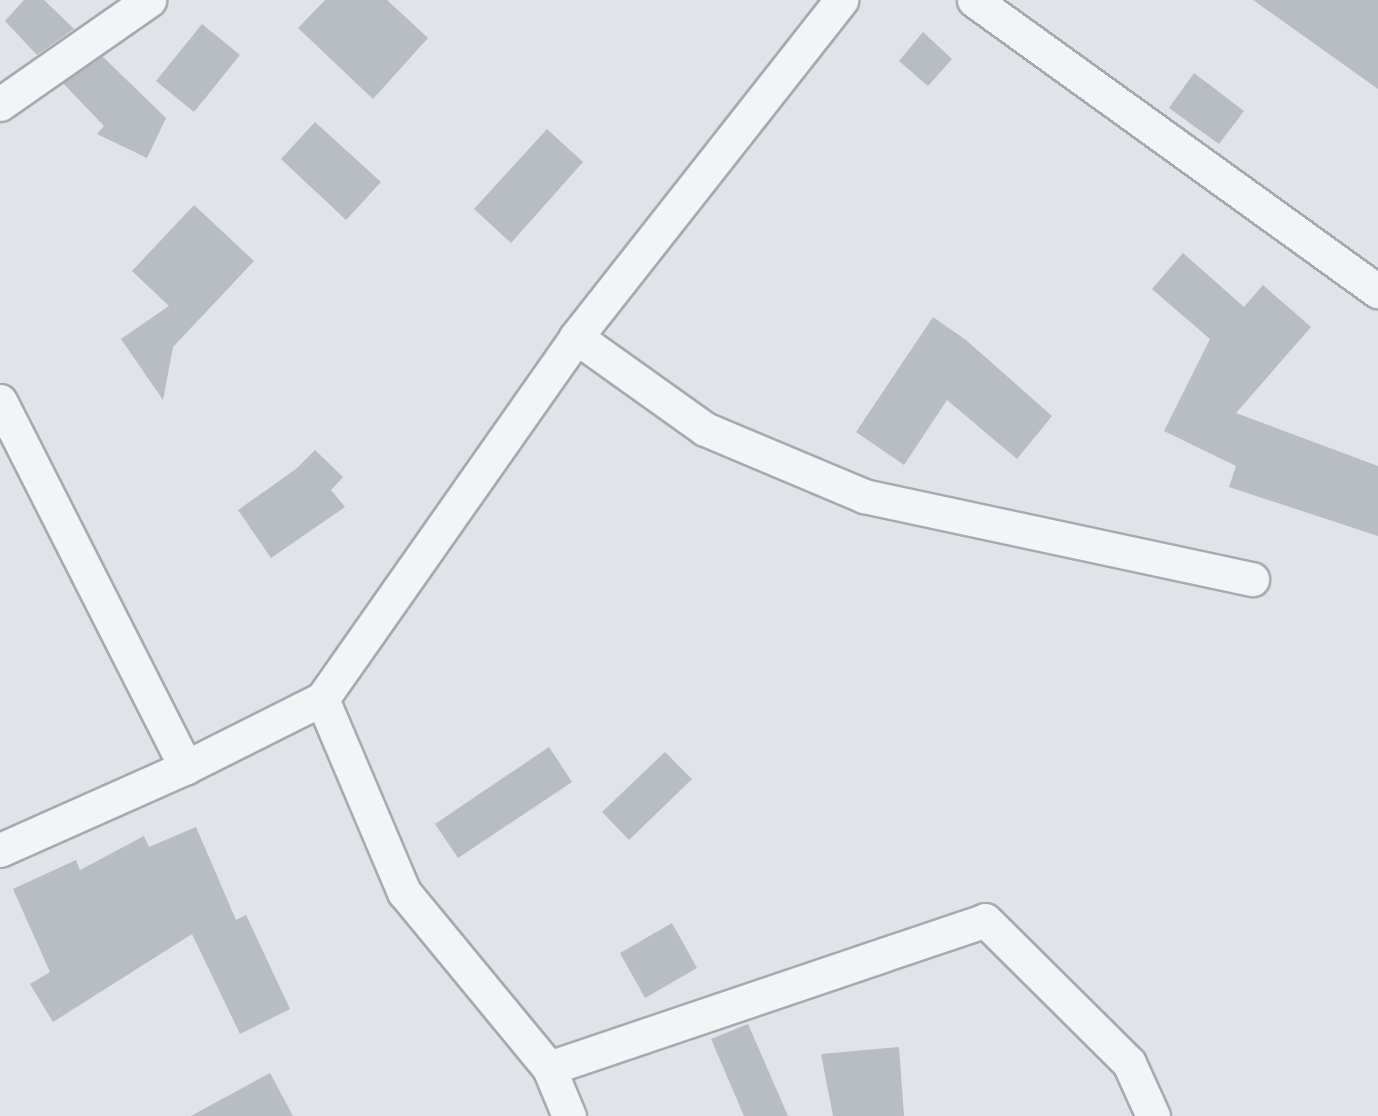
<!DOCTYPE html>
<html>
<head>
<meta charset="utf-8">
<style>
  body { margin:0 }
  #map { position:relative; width:1378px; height:1116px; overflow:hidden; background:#e0e3e7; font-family:"Noto Sans",sans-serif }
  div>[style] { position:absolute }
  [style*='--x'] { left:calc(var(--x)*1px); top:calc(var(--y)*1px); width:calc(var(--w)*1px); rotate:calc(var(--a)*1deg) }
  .building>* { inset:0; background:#b8bcc3 }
  .roads { filter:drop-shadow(2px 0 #a6aab1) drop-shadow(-2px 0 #a6aab1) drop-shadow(0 2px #a6aab1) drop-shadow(0 -2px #a6aab1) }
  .minor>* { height:33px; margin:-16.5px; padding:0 16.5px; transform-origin:16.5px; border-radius:16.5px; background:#f2f4f6 }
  span { translate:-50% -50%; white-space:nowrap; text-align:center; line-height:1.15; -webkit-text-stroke:4.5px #eff2f5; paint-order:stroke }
</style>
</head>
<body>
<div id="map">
  <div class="building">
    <div style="clip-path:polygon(24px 0,44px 0,74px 29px,37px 55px,5px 21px)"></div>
    <div style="clip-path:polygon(325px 0,387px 0,428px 38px,373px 99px,298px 28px)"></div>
    <div style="clip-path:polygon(1253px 0,1378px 0,1378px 89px)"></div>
    <div style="clip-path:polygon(202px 24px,240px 55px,194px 112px,156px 81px)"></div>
    <div style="clip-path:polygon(923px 32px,952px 59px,928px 86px,899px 61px)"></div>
    <div style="clip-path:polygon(102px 56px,166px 118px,147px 158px,97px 134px,104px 126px,63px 83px)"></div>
    <div style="clip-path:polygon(1194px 73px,1244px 111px,1219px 144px,1169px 108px)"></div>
    <div style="clip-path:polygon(315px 122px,381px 182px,346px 220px,281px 159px)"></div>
    <div style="clip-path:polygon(547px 129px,583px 162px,511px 243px,474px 209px)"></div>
    <div style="clip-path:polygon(194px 205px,254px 261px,173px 347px,163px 400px,121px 339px,169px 306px,132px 271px)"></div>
    <div style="clip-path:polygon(1183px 253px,1244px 307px,1263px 285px,1311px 327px,1236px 413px,1378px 466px,1378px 536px,1229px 487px,1236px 466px,1164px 431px,1210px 339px,1152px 289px)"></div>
    <div style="clip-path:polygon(933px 317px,966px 340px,1052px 416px,1017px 459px,947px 400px,904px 465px,856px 432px)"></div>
    <div style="clip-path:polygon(315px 450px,343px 477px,331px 490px,345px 507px,271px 558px,238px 510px,296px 469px)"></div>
    <div style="clip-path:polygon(549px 747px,572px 782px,458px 858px,435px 824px)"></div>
    <div style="clip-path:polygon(665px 752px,692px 779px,629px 840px,602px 812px)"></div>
    <div style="clip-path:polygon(196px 827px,236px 920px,246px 915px,290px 1009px,240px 1034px,192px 934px,53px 1022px,30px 984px,50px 972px,13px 889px,76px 860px,80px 870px,144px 836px,149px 847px)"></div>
    <div style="clip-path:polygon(672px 923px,697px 968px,645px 998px,620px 953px)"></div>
    <div style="clip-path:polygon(748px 1024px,788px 1116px,744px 1116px,711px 1039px)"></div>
    <div style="clip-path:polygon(899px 1047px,904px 1116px,833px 1116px,821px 1054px)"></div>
    <div style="clip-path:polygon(270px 1073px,293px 1116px,191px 1116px)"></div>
  </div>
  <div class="roads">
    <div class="minor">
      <div style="--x:974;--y:0;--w:498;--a:35.8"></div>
      <div style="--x:0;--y:104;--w:182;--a:-34.9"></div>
      <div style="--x:576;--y:337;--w:158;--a:35.5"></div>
      <div style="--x:705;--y:429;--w:173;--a:22.8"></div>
      <div style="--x:864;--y:496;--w:397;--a:12.1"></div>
      <div style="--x:0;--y:401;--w:411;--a:63.1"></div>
      <div style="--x:322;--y:699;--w:210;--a:67"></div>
      <div style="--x:404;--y:892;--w:228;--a:50.5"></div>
      <div style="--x:549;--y:1068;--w:460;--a:-18.7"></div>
      <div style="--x:985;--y:920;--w:203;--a:44.8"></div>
      <div style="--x:1129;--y:1063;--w:58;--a:65.6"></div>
      <div style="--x:0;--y:850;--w:204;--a:-24"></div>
      <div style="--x:186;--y:767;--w:152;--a:-26.6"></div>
      <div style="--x:322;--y:699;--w:442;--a:-54.9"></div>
      <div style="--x:576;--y:337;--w:429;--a:-51.8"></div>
      <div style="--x:549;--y:1068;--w:52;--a:67.4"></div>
    </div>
  </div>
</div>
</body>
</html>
